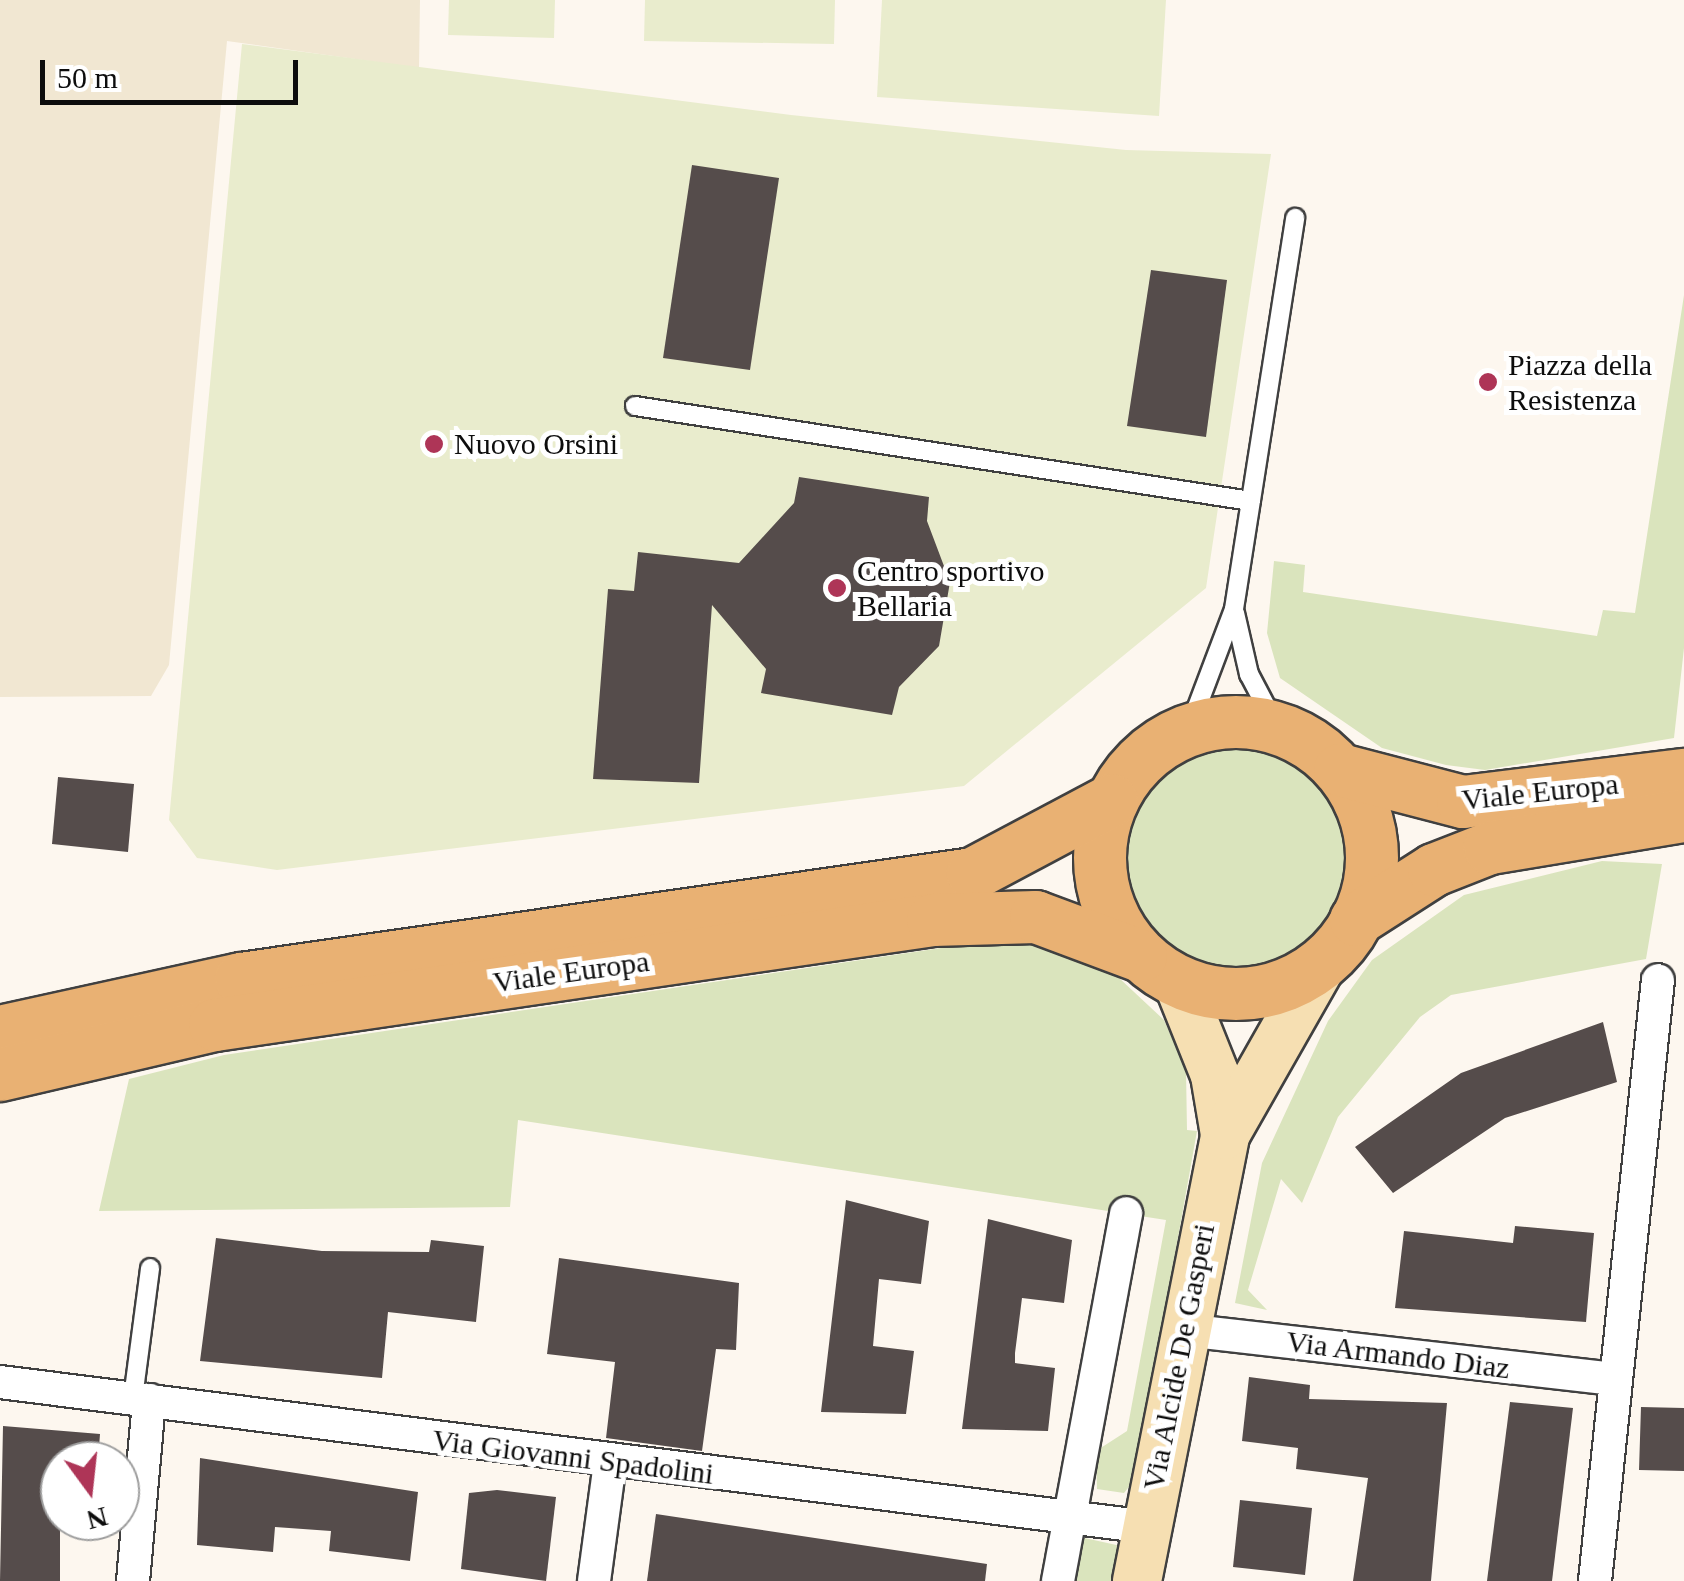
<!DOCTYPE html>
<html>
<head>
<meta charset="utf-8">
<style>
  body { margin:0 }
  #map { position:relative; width:1684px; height:1581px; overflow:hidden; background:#fdf7ef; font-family:"Times New Roman",serif }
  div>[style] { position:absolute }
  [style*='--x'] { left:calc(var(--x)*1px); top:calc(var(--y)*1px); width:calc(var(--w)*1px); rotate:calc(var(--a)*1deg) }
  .farmland>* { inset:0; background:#f1e7d2 }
  .green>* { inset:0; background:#dae4bd }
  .round { border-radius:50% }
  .pitch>* { inset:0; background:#e9eccd }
  .building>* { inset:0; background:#554c4b }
  .roads { filter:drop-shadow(2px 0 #404040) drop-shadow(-2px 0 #404040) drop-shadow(0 2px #404040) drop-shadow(0 -2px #404040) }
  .lane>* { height:18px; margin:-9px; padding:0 9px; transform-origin:9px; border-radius:9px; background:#fff }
  .street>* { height:32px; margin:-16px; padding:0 16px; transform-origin:16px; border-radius:16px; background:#fff }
  .secondary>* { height:48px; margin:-24px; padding:0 24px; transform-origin:24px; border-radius:24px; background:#f6dfb2 }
  .primary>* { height:52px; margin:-26px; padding:0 26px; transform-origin:26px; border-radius:26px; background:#e9b173 }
  .primary>.ring { margin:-26px; padding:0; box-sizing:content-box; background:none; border:52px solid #e9b173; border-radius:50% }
  .dots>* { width:28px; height:28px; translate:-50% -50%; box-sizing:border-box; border:5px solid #fff; border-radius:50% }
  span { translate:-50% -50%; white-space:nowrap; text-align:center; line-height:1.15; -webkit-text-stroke:10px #fff; paint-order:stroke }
  .poi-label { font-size:30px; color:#0d0d0d }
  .left { translate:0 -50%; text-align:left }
  .street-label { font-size:30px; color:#0d0d0d }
  .north { position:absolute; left:40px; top:1441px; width:100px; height:100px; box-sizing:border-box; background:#fff; border:2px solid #9e9e9e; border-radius:50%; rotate:165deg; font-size:28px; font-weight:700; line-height:40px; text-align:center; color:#0d0d0d }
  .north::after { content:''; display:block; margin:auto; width:35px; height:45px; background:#ae3557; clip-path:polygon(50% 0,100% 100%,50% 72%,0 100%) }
  .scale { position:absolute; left:40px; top:60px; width:258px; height:45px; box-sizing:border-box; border:5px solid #0d0d0d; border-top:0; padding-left:12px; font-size:30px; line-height:35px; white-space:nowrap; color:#0d0d0d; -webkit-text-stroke:8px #fff; paint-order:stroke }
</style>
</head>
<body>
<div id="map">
  <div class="farmland">
    <div style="clip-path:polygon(0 0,420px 0,419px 68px,227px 41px,169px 665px,151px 696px,0 697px)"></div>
  </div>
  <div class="green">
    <div style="clip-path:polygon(1684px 295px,1684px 648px,1674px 738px,1485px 770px,1446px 765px,1382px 748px,1280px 678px,1267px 633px,1274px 561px,1305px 565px,1303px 592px,1597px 636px,1603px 610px,1635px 613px)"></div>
    <div class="round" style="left:1121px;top:746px;width:230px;height:230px"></div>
    <div style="clip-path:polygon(1602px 861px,1662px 864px,1646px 959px,1451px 995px,1420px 1017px,1338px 1117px,1302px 1203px,1281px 1179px,1248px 1290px,1267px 1310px,1235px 1303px,1262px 1163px,1328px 1021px,1372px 960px,1464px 895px)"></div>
    <div style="clip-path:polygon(981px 942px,1039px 944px,1118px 977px,1164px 1020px,1186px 1070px,1187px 1130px,1197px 1131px,1135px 1479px,1124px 1493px,1097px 1489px,1096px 1451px,1127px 1431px,1166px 1220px,518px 1120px,510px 1207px,99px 1211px,129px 1079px,224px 1055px)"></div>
    <div style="clip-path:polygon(1080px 1537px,1121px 1546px,1115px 1581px,1072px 1581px)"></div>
  </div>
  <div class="pitch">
    <div style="clip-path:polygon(449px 0,555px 0,554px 38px,448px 35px)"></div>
    <div style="clip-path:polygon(645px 0,835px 0,834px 44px,644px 41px)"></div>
    <div style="clip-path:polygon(882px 0,1166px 0,1159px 116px,877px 97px)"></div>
    <div style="clip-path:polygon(242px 44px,791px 115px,1126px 150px,1271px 154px,1206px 588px,964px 786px,277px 870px,197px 858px,169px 820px)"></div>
  </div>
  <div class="building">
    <div style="clip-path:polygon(692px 165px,779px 178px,750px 370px,663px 358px)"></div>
    <div style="clip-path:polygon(1151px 270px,1227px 280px,1206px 437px,1127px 426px)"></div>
    <div style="clip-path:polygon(799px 477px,929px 497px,927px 521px,950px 582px,939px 646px,899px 687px,892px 715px,761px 693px,766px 669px,712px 605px,699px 783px,593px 779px,608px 589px,634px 591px,638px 552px,739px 563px,794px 503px)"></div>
    <div style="clip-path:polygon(58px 777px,134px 784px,128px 852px,52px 844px)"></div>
    <div style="clip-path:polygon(1603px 1022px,1617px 1082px,1505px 1118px,1393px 1193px,1355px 1147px,1461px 1073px)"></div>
    <div style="clip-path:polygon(846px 1200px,929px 1221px,921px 1284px,879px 1279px,873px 1346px,914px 1351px,906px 1414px,821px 1412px)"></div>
    <div style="clip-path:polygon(988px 1219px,1072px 1240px,1064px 1303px,1022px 1298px,1015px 1353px,1015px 1363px,1055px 1368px,1048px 1431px,962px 1429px)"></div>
    <div style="clip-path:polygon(1515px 1226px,1594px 1233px,1586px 1322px,1395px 1308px,1404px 1231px,1513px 1243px)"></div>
    <div style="clip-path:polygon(216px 1238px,322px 1251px,429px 1252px,431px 1240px,484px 1246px,476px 1322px,388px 1312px,382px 1378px,200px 1361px)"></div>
    <div style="clip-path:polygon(559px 1258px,739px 1283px,736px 1350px,716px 1349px,702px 1451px,606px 1438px,615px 1362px,547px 1354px)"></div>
    <div style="clip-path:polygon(1249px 1377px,1310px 1385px,1309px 1399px,1447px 1403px,1431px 1581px,1353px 1581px,1368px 1478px,1296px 1469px,1298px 1448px,1242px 1441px)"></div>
    <div style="clip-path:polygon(1510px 1402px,1573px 1408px,1552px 1581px,1487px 1581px)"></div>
    <div style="clip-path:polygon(1641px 1407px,1684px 1408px,1684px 1471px,1639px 1470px)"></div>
    <div style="clip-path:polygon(3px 1426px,100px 1434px,98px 1461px,60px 1461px,60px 1581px,0 1581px)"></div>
    <div style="clip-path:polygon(200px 1458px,418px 1492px,410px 1561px,329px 1551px,331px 1531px,275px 1527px,273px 1552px,197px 1545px)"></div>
    <div style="clip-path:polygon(497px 1490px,556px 1497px,546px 1581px,461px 1569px,469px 1493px)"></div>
    <div style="clip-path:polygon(1240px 1500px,1312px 1508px,1305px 1575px,1233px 1567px)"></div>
    <div style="clip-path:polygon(656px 1514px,987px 1564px,985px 1581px,647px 1581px)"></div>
  </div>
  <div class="roads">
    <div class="lane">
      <div style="--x:635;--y:406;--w:623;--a:8.77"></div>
      <div style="--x:1235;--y:613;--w:63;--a:77.1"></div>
      <div style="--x:1249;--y:674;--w:62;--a:62.2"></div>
      <div style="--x:1188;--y:731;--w:130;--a:-69.3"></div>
      <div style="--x:1234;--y:609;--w:396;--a:-81.1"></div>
      <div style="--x:133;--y:1398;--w:131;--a:-82.5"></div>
    </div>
    <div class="street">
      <div style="--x:1184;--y:1330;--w:430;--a:6.5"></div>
      <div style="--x:0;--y:1382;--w:1156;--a:7.2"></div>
      <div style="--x:133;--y:1581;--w:182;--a:-84.9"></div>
      <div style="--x:594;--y:1581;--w:119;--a:-82.3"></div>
      <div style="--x:1058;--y:1581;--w:374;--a:-79.5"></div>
      <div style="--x:1595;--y:1581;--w:604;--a:-84.02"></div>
    </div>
    <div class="secondary">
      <div style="--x:1177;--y:980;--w:102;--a:68.2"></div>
      <div style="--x:1215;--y:1075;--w:61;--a:80.5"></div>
      <div style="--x:1137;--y:1581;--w:455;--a:-78.8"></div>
      <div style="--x:1225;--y:1135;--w:200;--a:-60.4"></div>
    </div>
    <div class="primary">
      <div class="ring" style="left:1100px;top:722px;width:220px;height:220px"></div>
      <div style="--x:1340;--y:770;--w:127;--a:14.6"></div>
      <div style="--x:1463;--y:802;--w:223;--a:-7"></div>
      <div style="--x:1356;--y:920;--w:93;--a:-32.7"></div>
      <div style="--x:1434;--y:870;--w:60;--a:-21.4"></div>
      <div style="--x:1490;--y:848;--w:197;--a:-9.4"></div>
      <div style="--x:0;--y:1032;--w:247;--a:-12.4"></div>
      <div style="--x:241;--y:979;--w:739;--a:-8.16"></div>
      <div style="--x:973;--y:874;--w:157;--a:-28"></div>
      <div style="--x:0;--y:1075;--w:221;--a:-13.1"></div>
      <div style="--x:215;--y:1025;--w:726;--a:-8.32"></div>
      <div style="--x:933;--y:920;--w:103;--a:-1.7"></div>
      <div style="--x:1036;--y:917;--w:112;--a:20.4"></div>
    </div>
  </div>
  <div class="dots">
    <div style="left:1488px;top:382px;background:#ae3557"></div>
    <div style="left:434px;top:444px;background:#ae3557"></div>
    <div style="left:837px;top:588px;background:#ae3557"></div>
  </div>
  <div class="poi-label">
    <span class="left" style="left:1508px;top:382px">Piazza della<br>Resistenza</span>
    <span class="left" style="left:454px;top:444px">Nuovo Orsini</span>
    <span class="left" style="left:857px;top:588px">Centro sportivo<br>Bellaria</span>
  </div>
  <div class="street-label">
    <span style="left:1540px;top:792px;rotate:-6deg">Viale Europa</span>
    <span style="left:571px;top:972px;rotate:-8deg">Viale Europa</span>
    <span style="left:1398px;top:1355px;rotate:7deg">Via Armando Diaz</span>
    <span style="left:1179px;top:1357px;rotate:-79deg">Via Alcide De Gasperi</span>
    <span style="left:573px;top:1457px;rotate:7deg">Via Giovanni Spadolini</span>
  </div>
  <div class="north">N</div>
  <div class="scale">50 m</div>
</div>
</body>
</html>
